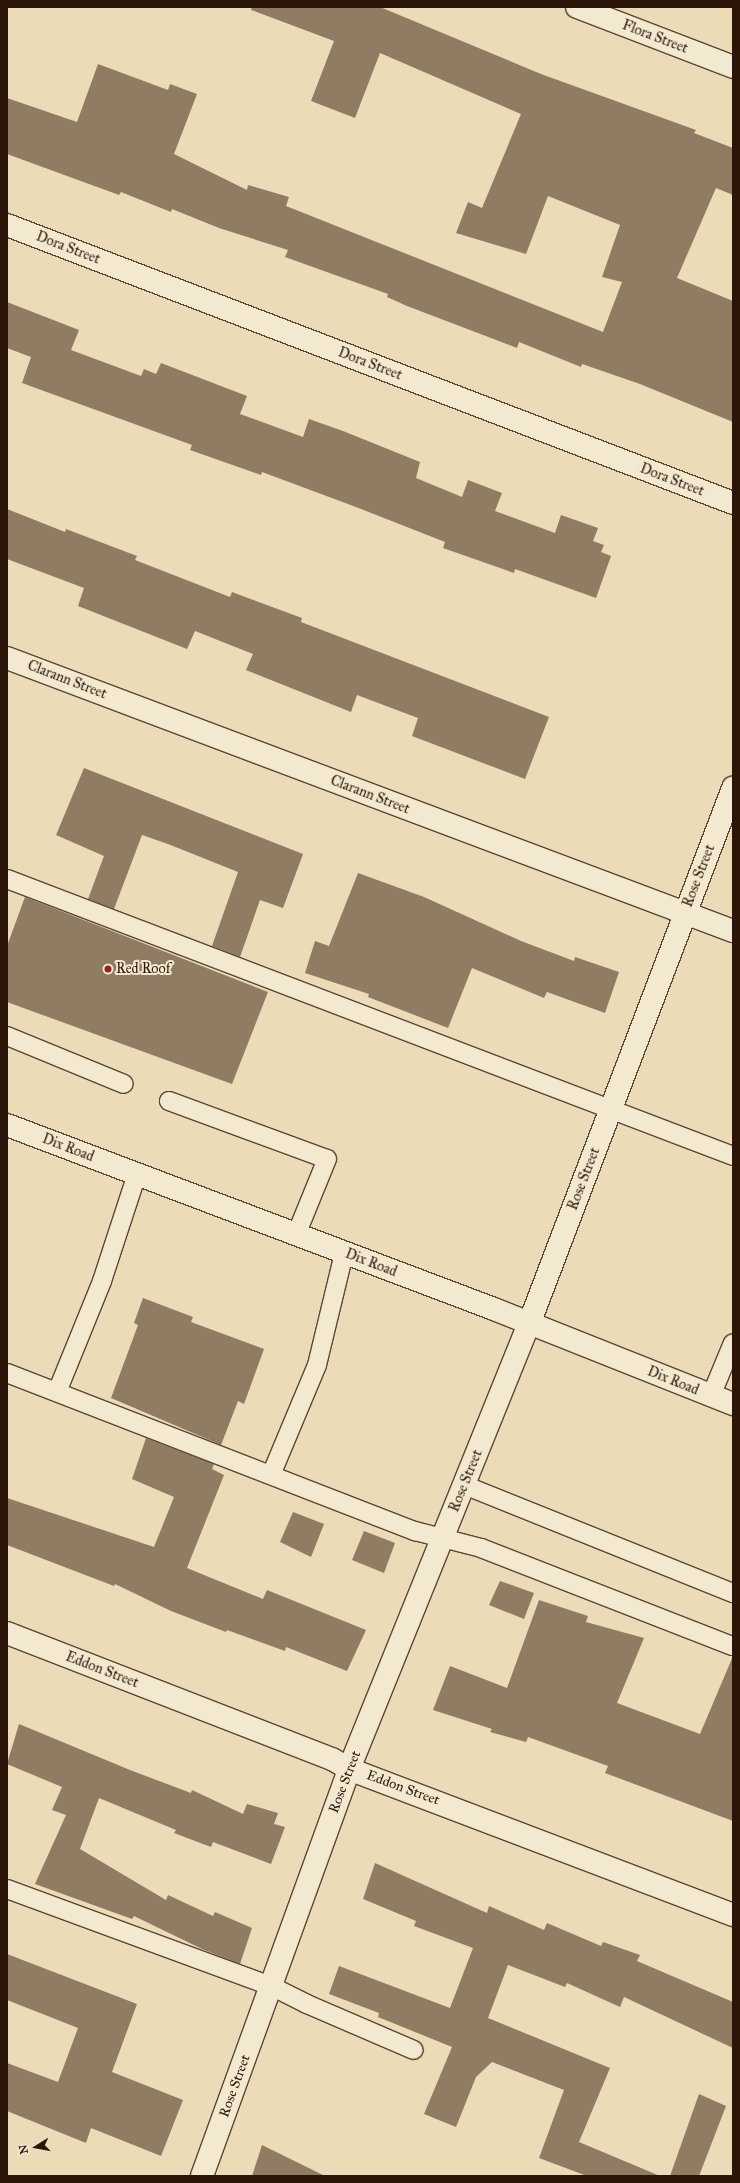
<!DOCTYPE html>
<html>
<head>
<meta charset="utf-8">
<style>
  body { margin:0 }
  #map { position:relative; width:740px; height:2183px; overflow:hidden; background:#ecdbb7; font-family:"IM FELL Great Primer",serif }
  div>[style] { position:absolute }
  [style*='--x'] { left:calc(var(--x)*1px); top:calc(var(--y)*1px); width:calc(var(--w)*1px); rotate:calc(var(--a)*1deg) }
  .building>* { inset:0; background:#8f7c63 }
  .roads { filter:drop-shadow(1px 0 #5b4634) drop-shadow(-1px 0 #5b4634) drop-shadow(0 1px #5b4634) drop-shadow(0 -1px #5b4634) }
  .service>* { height:18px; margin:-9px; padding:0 9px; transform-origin:9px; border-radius:9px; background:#f3e8d0 }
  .minor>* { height:22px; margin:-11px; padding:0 11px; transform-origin:11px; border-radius:11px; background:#f3e8d0 }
  .secondary>* { height:22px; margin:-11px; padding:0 11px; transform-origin:11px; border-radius:11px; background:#f3e8d0 }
  .dots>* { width:11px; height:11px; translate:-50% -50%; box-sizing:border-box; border:2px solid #f3e8d0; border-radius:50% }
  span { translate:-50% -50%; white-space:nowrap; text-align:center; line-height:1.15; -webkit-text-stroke:4px #f3e8d0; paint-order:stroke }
  .street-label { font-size:14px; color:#2b1508 }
  .poi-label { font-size:14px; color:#2b1508 }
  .left { translate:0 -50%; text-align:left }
  .frame { position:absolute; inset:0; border:8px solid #2b1508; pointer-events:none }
  .north { position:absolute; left:16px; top:2127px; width:40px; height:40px; -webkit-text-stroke:3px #f3e8d0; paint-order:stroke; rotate:259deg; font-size:11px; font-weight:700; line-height:16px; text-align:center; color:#2b1508 }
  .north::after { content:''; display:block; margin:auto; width:14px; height:18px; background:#2b1508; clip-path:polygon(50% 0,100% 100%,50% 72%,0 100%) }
</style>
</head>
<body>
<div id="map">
  <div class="building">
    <div style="clip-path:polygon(252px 7px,380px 7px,541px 74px,696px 130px,694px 133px,733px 148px,733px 195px,716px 188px,677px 278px,733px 301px,733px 422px,640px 384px,582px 364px,581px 367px,519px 342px,517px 348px,407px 306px,387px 297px,388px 294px,285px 257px,288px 250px,219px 228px,172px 209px,171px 212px,121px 192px,119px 195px,7px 154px,7px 98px,77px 122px,98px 64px,168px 90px,170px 84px,197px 94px,174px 154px,247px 190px,248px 185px,289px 197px,286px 206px,603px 332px,622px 282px,602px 277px,620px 225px,548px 196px,526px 254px,456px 233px,468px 202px,482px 208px,521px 114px,380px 53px,355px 118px,311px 101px,334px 41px,251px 10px)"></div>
    <div style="clip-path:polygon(7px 302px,79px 330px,71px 350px,141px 376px,144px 369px,156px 374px,161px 363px,247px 396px,240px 414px,303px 437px,309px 419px,343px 431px,420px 462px,416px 478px,462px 497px,468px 480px,502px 493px,495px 511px,555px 533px,561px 515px,598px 528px,593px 541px,604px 545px,601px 552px,611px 556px,596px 598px,515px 569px,514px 573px,443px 548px,445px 542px,356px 507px,262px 472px,261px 475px,190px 450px,192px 445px,22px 383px,31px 357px,7px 348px)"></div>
    <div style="clip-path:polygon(7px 509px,65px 532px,66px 529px,137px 556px,135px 560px,230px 597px,232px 592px,302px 618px,301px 622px,549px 717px,525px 779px,412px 736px,418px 718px,357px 695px,351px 712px,246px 670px,253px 654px,195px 631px,187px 649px,78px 606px,84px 588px,7px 559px)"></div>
    <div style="clip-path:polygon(84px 768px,303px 854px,283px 908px,260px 900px,240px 957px,212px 946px,238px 872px,168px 844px,142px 835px,114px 909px,88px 899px,104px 856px,56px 835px)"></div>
    <div style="clip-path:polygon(358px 873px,424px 897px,521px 941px,574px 961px,575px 957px,619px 972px,605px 1013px,547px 992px,544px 998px,472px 968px,448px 1028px,368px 997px,369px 994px,305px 973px,315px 941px,329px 946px)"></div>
    <div style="clip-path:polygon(25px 897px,268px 992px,232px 1084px,7px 1002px,7px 946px)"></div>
    <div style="clip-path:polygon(143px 1298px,193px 1317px,191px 1322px,264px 1349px,244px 1404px,238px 1401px,221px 1445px,111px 1398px,138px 1325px,134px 1323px)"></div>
    <div style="clip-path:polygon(146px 1438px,214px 1464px,212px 1469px,224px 1475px,187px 1568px,263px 1599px,267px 1590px,366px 1630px,347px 1671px,286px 1647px,285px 1651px,227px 1630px,226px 1632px,171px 1611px,115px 1584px,114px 1586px,7px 1545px,7px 1498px,154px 1547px,174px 1497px,132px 1479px)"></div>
    <div style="clip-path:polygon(293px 1512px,324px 1524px,311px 1557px,280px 1542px)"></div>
    <div style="clip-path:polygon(364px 1531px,395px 1543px,384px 1573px,352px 1560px)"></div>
    <div style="clip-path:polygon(500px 1581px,534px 1593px,524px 1619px,489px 1605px)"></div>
    <div style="clip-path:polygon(539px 1600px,588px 1616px,586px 1622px,644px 1638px,617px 1703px,700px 1734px,733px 1656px,733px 1821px,605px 1773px,608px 1766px,528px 1737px,526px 1742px,490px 1732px,492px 1729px,433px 1710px,450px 1666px,507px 1688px)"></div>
    <div style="clip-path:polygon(19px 1724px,130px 1770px,191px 1793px,192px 1790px,243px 1814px,247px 1804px,278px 1813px,274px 1824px,285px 1827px,271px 1864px,213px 1842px,211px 1847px,174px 1833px,176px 1830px,99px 1798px,80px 1849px,166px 1900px,168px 1895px,213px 1916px,215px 1912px,252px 1928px,240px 1964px,202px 1949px,134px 1916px,132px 1919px,35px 1884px,66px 1815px,52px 1810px,62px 1787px,7px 1764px)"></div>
    <div style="clip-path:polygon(375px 1863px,487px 1913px,489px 1906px,544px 1930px,547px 1923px,601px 1946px,603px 1942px,640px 1955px,637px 1961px,733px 2002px,733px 2048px,624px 1997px,620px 2007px,567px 1983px,565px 1987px,508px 1965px,488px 2018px,610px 2068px,579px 2142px,660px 2176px,587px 2176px,539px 2158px,564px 2090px,492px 2062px,476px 2077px,456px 2127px,424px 2114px,452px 2047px,378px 2017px,379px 2013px,329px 1994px,339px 1966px,450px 2008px,473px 1948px,414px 1926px,416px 1921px,363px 1899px)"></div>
    <div style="clip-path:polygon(7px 1954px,137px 2004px,112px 2072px,183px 2100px,161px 2156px,91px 2128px,86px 2143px,7px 2111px,7px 2063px,58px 2082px,78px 2028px,7px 2000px)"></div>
    <div style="clip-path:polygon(699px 2094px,726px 2106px,699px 2176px,670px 2176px)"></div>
    <div style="clip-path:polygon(262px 2145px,325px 2176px,252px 2176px)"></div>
  </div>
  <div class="roads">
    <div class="service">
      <div style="--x:7;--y:879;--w:777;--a:20.88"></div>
      <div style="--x:7;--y:1036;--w:126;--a:22.3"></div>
      <div style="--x:169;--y:1101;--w:168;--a:20.2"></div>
      <div style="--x:327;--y:1159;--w:82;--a:112.2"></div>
      <div style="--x:7;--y:1373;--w:438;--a:21.2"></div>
      <div style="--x:415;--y:1531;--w:68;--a:14.4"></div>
      <div style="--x:481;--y:1548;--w:270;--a:21.3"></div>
      <div style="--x:57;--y:1392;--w:120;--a:-67.9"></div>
      <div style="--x:102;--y:1281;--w:113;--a:-71.9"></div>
      <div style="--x:711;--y:1396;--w:57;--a:-67.5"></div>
      <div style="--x:271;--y:1475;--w:119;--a:-67.3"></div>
      <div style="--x:317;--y:1365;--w:115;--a:-76.4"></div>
      <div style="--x:464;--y:1485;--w:290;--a:21.9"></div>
      <div style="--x:7;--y:1889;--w:281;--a:20.2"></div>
      <div style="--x:271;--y:1986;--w:40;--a:26.6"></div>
      <div style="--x:307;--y:2004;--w:116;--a:23.3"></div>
    </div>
    <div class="minor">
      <div style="--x:577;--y:7;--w:167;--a:21"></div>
      <div style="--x:7;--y:225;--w:777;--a:20.95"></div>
      <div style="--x:7;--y:658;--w:776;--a:20.61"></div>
      <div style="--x:7;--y:1633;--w:349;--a:21.2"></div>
      <div style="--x:332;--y:1759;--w:20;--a:30"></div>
      <div style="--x:349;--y:1769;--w:411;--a:20.8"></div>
      <div style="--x:202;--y:2176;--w:433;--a:-70.1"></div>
      <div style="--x:349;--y:1769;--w:480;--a:-68"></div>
      <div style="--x:529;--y:1324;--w:574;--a:-69.16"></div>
    </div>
    <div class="secondary">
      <div style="--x:7;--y:1125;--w:521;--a:20.7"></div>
      <div style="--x:494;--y:1309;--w:257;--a:21.7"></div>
    </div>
  </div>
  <div class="dots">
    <div style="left:108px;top:969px;background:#8f2418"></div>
  </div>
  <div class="street-label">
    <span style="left:655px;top:37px;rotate:21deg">Flora Street</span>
    <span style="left:68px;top:248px;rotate:21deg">Dora Street</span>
    <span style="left:370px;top:364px;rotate:21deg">Dora Street</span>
    <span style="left:672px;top:480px;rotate:21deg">Dora Street</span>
    <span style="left:67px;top:680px;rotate:21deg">Clarann Street</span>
    <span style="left:370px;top:795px;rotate:21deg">Clarann Street</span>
    <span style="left:699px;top:876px;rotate:-69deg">Rose Street</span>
    <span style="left:68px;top:1148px;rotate:21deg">Dix Road</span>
    <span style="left:584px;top:1179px;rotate:-69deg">Rose Street</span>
    <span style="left:371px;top:1263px;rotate:21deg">Dix Road</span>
    <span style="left:673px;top:1381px;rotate:22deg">Dix Road</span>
    <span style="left:466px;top:1481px;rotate:-68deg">Rose Street</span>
    <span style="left:102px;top:1670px;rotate:21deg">Eddon Street</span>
    <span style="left:345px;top:1782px;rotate:-69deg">Rose Street</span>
    <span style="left:403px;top:1788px;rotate:20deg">Eddon Street</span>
    <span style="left:235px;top:2086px;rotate:-70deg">Rose Street</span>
  </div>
  <div class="poi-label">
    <span class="left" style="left:116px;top:969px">Red Roof</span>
  </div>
  <div class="frame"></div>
  <div class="north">N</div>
</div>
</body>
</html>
